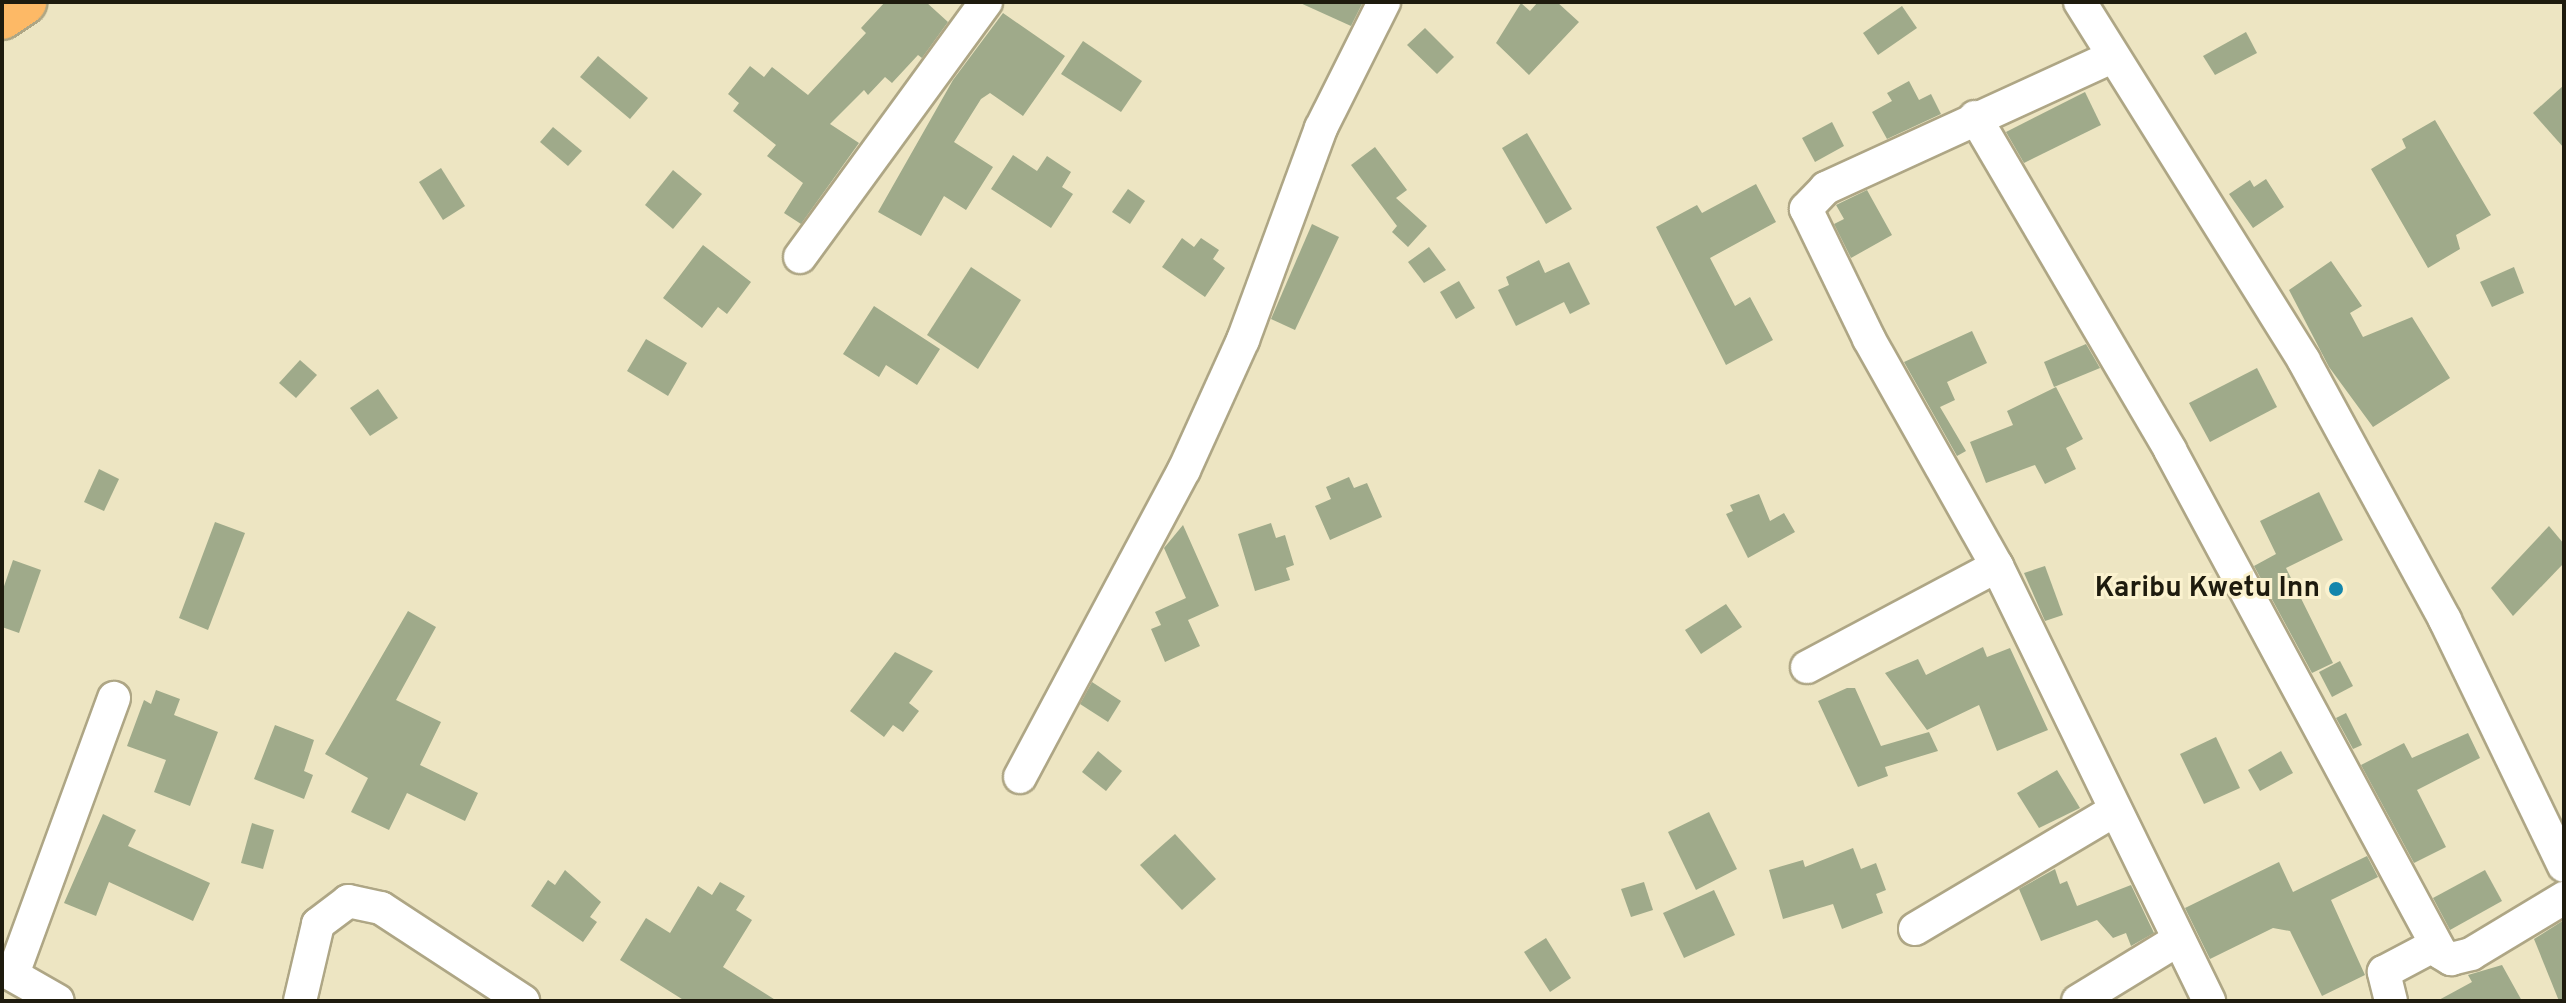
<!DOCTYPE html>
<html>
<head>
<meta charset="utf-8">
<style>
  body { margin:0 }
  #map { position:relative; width:2566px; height:1003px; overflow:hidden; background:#ede5c2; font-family:Overpass,sans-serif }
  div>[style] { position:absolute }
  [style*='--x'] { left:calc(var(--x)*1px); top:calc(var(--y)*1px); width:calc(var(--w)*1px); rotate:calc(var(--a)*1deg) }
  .building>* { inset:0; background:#9faa8a }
  .roads { filter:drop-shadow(2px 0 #aea685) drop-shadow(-2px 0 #aea685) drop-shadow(0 2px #aea685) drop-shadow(0 -2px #aea685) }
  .minor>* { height:32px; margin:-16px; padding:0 16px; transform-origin:16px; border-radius:16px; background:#fff }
  .highway>* { height:44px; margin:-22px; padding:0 22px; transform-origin:22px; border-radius:22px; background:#fdb966 }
  .dots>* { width:22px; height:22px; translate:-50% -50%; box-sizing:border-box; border:4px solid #fbf2cf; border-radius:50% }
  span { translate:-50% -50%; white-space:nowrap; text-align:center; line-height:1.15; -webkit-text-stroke:6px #fbf2cf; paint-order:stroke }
  .poi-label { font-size:28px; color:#1e1b0e; font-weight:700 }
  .right { translate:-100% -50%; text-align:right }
  .frame { position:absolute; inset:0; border:4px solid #1e1b0e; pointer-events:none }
</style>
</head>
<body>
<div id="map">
  <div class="building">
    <div style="clip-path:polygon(885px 2px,926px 2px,948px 22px,922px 58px,918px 55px,892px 83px,885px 77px,868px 95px,864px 90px,830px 124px,859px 143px,801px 224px,784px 213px,803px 183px,767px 156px,776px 145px,733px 111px,739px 103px,728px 94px,750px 66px,764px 77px,772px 67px,808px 95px,866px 33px,861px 28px)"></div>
    <div style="clip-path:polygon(1298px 2px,1363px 2px,1351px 26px)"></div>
    <div style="clip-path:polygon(1538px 2px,1557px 2px,1579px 22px,1529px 75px,1496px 43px,1521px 3px,1530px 11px)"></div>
    <div style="clip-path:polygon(1902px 6px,1917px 28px,1878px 55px,1863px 33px)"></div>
    <div style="clip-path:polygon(1003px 13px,1065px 56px,1023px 116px,990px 93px,981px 99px,954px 142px,993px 167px,966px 210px,944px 196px,921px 236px,878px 212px,953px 80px)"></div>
    <div style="clip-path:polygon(1425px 28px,1454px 57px,1437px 74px,1407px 45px)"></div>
    <div style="clip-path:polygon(2246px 32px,2257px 53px,2215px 75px,2203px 56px)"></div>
    <div style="clip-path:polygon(1083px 41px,1142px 81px,1121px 112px,1061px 74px)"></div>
    <div style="clip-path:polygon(598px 56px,648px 98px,630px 119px,580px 77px)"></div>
    <div style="clip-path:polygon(1909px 81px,1919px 100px,1931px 94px,1941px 114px,1887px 139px,1872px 112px,1892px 101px,1887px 93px)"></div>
    <div style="clip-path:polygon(2564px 85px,2564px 148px,2533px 113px)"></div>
    <div style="clip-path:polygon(2085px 92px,2101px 125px,2024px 163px,2006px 132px)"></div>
    <div style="clip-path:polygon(2435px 120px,2491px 215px,2456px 235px,2460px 249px,2428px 268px,2371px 169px,2406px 148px,2402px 139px)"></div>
    <div style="clip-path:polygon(1832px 122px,1844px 146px,1815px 162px,1802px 138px)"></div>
    <div style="clip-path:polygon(553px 127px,582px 151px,568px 166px,540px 142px)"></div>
    <div style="clip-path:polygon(1527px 133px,1572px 209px,1546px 224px,1502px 148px)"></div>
    <div style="clip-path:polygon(1375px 147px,1407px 190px,1396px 198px,1427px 226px,1408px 247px,1392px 232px,1397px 226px,1351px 165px)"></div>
    <div style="clip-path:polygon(1013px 155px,1037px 171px,1047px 156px,1071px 172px,1062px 187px,1073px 194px,1051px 228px,991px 189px)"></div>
    <div style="clip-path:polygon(441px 168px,465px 206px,443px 220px,419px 182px)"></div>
    <div style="clip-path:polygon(673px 170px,702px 194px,673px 229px,645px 205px)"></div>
    <div style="clip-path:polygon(2266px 179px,2284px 207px,2253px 228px,2229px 194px,2250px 180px,2254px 187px)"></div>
    <div style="clip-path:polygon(1756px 184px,1776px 222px,1710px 258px,1735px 306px,1750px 297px,1773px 340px,1726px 365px,1656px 227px,1697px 205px,1702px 213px)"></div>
    <div style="clip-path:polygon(1128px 189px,1145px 201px,1130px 224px,1112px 212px)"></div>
    <div style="clip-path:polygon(1867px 190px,1892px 235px,1851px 258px,1834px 224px,1844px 219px,1836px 205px)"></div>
    <div style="clip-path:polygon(1312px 224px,1339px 237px,1295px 330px,1271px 319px)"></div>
    <div style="clip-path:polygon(1182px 238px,1194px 247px,1201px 238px,1219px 250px,1213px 259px,1225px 268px,1205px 297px,1162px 267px)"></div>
    <div style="clip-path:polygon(703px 245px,751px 282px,727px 314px,718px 307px,702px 328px,663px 298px)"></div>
    <div style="clip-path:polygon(1429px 247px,1446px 270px,1424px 283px,1408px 262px)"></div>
    <div style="clip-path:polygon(1539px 260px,1545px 273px,1569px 262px,1590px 304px,1570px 314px,1564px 302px,1516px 326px,1498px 290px,1509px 285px,1506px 277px)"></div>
    <div style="clip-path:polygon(2331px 261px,2362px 306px,2350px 313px,2363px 337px,2412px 317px,2450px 378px,2373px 427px,2329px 367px,2289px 290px)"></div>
    <div style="clip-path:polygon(971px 267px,1021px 300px,978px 369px,927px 335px)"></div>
    <div style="clip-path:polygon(2514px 267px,2524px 293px,2492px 307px,2480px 282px)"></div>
    <div style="clip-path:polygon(1459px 281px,1475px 308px,1456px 319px,1440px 292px)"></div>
    <div style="clip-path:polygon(874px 306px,940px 349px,917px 385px,886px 365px,879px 377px,843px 354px)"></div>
    <div style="clip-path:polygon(1972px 331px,1987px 363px,1947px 382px,1955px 400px,1940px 407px,1966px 451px,1957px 456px,1904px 362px)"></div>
    <div style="clip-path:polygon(646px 339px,687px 363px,668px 396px,627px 371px)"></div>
    <div style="clip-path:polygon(2086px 344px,2100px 368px,2054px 387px,2044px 362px)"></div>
    <div style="clip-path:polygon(300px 360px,317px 375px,296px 398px,279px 383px)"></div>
    <div style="clip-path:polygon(2257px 368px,2277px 407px,2210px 442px,2189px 403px)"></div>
    <div style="clip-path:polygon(2056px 387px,2083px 439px,2066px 448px,2076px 469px,2045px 484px,2035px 465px,1986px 483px,1970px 442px,2013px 425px,2007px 411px)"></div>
    <div style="clip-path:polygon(378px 389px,398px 418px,370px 436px,350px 408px)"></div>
    <div style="clip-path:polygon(99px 469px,119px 479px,104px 511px,84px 502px)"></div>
    <div style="clip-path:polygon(1349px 477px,1354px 488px,1367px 483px,1382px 517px,1330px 540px,1315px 506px,1331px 499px,1326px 487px)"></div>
    <div style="clip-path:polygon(2319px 492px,2343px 540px,2286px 568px,2333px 663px,2312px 673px,2254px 566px,2276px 554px,2260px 521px)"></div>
    <div style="clip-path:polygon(1759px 494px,1770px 521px,1784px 513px,1795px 532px,1748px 558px,1726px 514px,1733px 511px,1730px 505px)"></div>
    <div style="clip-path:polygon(215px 522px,245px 533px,208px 630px,179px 618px)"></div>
    <div style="clip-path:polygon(1271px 523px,1276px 538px,1285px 535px,1294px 565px,1286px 568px,1290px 580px,1255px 591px,1238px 534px)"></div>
    <div style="clip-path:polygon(1183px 525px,1219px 606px,1188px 620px,1200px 646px,1165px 662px,1151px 629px,1161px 625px,1155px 612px,1186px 598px,1164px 548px)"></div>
    <div style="clip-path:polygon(2549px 526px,2564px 544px,2564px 563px,2513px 616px,2491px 588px)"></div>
    <div style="clip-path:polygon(13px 560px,41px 570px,19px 633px,2px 627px,2px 592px)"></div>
    <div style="clip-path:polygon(2045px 566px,2063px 615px,2045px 621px,2024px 573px)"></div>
    <div style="clip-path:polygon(1726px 604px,1742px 627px,1701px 654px,1685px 630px)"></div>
    <div style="clip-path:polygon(408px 611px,436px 627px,396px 700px,441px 722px,420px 765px,478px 793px,465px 821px,407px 793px,389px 830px,351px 812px,368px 778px,325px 754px)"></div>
    <div style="clip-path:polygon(1983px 647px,1987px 657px,2010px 648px,2048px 730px,1997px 751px,1979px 705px,1927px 730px,1885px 673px,1918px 659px,1926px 675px)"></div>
    <div style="clip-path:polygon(895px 652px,933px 671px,909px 703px,919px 711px,903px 732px,893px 725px,884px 737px,850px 711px)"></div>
    <div style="clip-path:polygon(2340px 661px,2353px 686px,2332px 697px,2319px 672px)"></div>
    <div style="clip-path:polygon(1092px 682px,1121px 701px,1108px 722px,1080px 704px)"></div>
    <div style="clip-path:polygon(1847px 688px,1855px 688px,1881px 746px,1929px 732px,1938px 751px,1885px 767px,1888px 776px,1858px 787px,1818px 701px)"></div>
    <div style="clip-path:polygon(156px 690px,180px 699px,174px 715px,218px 732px,190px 806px,154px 792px,166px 760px,127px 746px,144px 700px,151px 704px)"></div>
    <div style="clip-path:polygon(2346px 713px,2362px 745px,2353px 749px,2336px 718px)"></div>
    <div style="clip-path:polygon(275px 725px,314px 740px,304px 771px,313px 775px,304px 799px,254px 779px)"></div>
    <div style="clip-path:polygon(2468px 733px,2480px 758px,2417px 790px,2446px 847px,2414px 863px,2361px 765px,2404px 743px,2412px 758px)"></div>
    <div style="clip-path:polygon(2216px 737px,2240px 788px,2204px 804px,2180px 754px)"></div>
    <div style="clip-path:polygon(1098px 751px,1122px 771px,1106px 791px,1082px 772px)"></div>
    <div style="clip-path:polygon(2281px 751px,2293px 773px,2260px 791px,2248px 770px)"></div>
    <div style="clip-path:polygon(2057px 770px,2080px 808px,2039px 828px,2017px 793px)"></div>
    <div style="clip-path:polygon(1709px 812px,1737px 869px,1696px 890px,1668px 832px)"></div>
    <div style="clip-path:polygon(103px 814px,136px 830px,128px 846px,210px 883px,193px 921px,109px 882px,96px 916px,64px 903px)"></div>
    <div style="clip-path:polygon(252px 823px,274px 830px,263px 869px,241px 863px)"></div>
    <div style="clip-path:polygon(1175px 834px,1216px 879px,1182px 910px,1140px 865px)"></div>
    <div style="clip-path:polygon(1853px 848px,1861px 869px,1876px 863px,1886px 890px,1876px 894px,1883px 913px,1842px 929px,1833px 904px,1783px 919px,1769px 870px,1803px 860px,1805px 867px)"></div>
    <div style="clip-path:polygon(2367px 856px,2378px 877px,2331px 900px,2365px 975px,2322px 996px,2290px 931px,2273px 928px,2210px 959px,2185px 908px,2279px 862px,2293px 892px)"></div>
    <div style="clip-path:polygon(2055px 869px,2060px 884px,2067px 881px,2077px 906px,2131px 885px,2154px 933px,2131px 946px,2126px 933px,2113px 938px,2097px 920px,2041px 941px,2019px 889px)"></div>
    <div style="clip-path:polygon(565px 870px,601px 902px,590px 917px,597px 922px,583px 942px,531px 906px,548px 880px,555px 885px)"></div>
    <div style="clip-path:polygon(2485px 870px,2502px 901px,2450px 930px,2433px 898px)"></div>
    <div style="clip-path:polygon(720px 882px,745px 896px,736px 910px,752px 920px,723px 967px,777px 1001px,685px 1001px,620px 960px,646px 918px,670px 933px,698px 886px,712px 895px)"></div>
    <div style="clip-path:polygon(1644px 882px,1653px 910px,1631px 917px,1621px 889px)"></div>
    <div style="clip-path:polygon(1714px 890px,1735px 935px,1684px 958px,1663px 913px)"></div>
    <div style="clip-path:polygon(2564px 920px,2564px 1001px,2559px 1001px,2534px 939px)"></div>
    <div style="clip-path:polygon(1546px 938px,1571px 978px,1550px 992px,1524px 952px)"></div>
    <div style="clip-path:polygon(2502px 965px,2522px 1001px,2437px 1001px,2472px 982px,2468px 975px)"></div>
  </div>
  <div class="roads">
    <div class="minor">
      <div style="--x:2080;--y:2;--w:423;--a:58"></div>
      <div style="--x:2304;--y:361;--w:295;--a:61.4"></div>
      <div style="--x:2445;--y:620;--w:273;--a:64.2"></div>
      <div style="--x:2112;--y:57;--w:315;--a:155.4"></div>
      <div style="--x:1826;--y:188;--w:29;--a:134"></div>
      <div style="--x:1806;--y:209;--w:144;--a:64.1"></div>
      <div style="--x:1869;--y:339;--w:261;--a:60.6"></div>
      <div style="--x:1997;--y:566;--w:484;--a:64"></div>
      <div style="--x:1975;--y:117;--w:386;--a:59.6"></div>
      <div style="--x:2170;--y:450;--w:571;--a:61.69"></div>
      <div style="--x:2441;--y:953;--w:12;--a:31"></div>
      <div style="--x:2451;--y:959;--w:21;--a:-14"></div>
      <div style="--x:2471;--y:954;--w:109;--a:-31.1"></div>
      <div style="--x:800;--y:257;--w:316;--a:-53.9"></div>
      <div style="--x:1807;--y:667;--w:215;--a:-28"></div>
      <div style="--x:1020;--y:777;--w:348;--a:-61.9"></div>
      <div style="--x:1184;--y:470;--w:143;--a:-65.6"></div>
      <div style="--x:1243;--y:340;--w:226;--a:-69.8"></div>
      <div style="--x:1321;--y:128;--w:141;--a:-63.4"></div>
      <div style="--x:1915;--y:929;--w:231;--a:-30.7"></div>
      <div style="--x:2;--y:969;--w:64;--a:29.7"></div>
      <div style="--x:13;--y:974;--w:294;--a:-69.9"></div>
      <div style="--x:300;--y:1001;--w:79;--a:-76.8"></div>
      <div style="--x:318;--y:924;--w:38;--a:-37"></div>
      <div style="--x:348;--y:901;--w:34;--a:12"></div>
      <div style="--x:381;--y:908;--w:170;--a:33.2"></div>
      <div style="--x:2078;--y:1001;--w:117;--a:-31.4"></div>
      <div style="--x:2391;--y:1001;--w:30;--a:-104"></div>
      <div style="--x:2384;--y:972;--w:58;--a:-27.9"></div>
    </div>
    <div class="highway">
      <div style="--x:2;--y:17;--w:27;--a:-34"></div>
    </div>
  </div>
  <div class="dots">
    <div style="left:2336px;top:589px;background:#1586ac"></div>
  </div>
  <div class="poi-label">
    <span class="right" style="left:2320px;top:589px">Karibu Kwetu Inn</span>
  </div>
  <div class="frame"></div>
</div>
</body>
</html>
